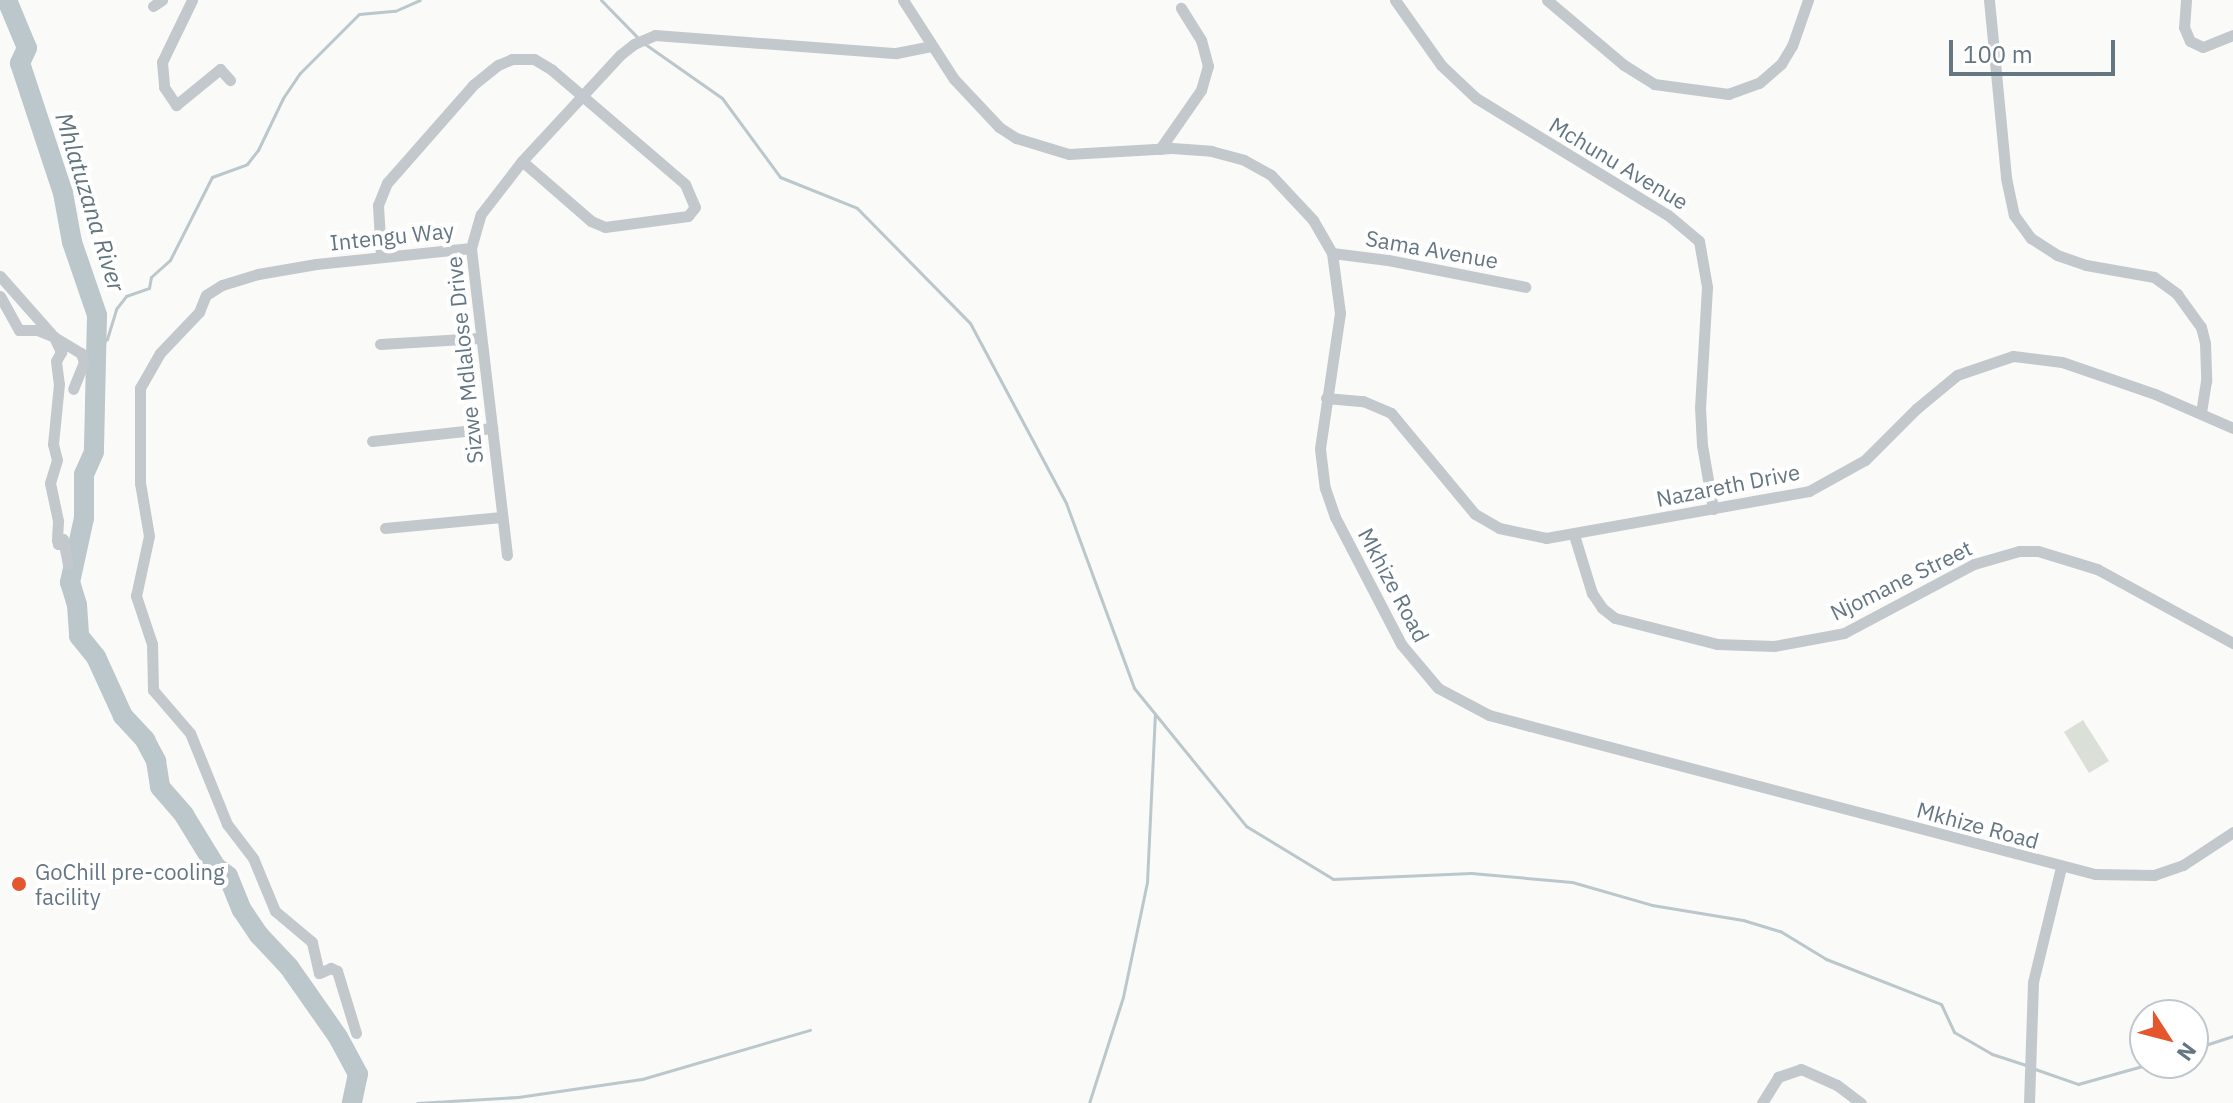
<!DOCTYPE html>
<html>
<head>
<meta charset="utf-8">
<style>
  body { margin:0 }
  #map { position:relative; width:2233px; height:1103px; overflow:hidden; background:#fafaf8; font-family:"IBM Plex Sans",sans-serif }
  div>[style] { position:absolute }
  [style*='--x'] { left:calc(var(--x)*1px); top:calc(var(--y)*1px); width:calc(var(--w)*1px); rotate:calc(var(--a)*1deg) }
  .green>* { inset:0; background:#dadfd7 }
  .stream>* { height:3px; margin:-1.5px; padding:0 1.5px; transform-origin:1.5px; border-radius:1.5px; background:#bbc7cb }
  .river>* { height:20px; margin:-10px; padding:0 10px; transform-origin:10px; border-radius:10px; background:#bbc7cb }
  .street>* { height:11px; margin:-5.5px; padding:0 5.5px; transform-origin:5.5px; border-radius:5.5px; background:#c3c8cc }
  .dots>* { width:22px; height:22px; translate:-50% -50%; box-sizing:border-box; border:4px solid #fff; border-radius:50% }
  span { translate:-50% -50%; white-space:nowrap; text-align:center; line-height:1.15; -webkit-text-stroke:8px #fff; paint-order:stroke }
  .street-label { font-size:22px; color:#657683 }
  .poi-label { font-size:22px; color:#657683 }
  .left { translate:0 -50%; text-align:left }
  .water-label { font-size:24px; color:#60757c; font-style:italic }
  .north { position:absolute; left:2129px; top:999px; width:80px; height:80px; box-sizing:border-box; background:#fff; border:2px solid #c1c8cd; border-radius:50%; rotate:126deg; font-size:22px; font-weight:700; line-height:32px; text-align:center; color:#657683 }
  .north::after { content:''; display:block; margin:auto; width:28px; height:36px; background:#e4572e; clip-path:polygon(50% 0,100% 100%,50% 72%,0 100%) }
  .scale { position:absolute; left:1949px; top:40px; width:166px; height:36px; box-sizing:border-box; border:4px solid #657683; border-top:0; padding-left:10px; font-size:24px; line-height:28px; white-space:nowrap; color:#657683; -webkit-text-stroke:6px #fff; paint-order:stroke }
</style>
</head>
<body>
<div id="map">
  <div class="green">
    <div style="clip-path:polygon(2083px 720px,2109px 761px,2089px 773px,2064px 732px)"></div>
  </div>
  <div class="stream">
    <div style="--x:601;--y:0;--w:54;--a:45.7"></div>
    <div style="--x:645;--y:44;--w:94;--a:35"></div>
    <div style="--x:722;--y:98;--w:98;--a:53.7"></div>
    <div style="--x:780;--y:177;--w:83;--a:21.9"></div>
    <div style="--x:857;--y:208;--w:161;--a:45.5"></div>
    <div style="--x:970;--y:323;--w:204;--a:61.9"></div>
    <div style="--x:1066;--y:503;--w:197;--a:69.8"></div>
    <div style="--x:1134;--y:688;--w:178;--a:50.9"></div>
    <div style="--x:1246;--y:826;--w:102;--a:31.3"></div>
    <div style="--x:1333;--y:879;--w:138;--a:-2.5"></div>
    <div style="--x:1471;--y:873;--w:101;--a:5.1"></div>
    <div style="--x:1572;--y:882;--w:83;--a:16"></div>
    <div style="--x:1652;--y:905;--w:92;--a:9.4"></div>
    <div style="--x:1743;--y:920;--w:39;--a:17"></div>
    <div style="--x:1780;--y:931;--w:54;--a:31.3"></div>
    <div style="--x:1826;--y:959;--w:123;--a:21.4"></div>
    <div style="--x:1941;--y:1004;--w:31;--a:65"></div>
    <div style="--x:1954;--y:1032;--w:44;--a:30.1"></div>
    <div style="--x:1992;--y:1054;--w:38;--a:18"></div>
    <div style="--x:97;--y:350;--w:15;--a:-48"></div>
    <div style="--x:107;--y:339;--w:31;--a:-73"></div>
    <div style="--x:116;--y:309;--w:16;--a:-52"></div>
    <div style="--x:126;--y:296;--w:24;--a:-19"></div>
    <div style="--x:149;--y:288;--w:11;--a:-80"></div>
    <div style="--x:151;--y:277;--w:25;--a:-42"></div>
    <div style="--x:170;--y:260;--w:93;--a:-63.2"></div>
    <div style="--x:212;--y:177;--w:37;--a:-20"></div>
    <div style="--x:247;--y:164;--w:18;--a:-52"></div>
    <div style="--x:258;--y:150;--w:58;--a:-64.3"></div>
    <div style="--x:283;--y:98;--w:30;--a:-56"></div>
    <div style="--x:300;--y:73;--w:83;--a:-45"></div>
    <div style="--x:359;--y:14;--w:36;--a:-5"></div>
    <div style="--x:395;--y:11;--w:27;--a:-24"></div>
    <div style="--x:2193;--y:1049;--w:42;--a:-18"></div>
    <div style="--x:2035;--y:1069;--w:46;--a:19.2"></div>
    <div style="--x:2078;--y:1084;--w:78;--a:-15.6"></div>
    <div style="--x:417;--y:1103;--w:101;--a:-3.4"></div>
    <div style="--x:518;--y:1097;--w:125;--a:-8.3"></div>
    <div style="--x:642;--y:1079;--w:175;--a:-16.3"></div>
    <div style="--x:1089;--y:1103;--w:111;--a:-72.2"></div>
    <div style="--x:1123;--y:997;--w:117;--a:-78.2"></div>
    <div style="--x:1147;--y:882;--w:167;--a:-87.3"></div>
  </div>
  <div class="river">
    <div style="--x:7;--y:0;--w:52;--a:67.4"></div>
    <div style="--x:27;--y:48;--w:17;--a:115"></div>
    <div style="--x:20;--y:63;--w:137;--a:71.7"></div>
    <div style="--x:63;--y:193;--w:50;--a:79.6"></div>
    <div style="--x:72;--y:242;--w:77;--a:71.1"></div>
    <div style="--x:97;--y:315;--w:137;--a:91.3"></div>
    <div style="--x:94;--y:452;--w:24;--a:114"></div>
    <div style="--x:84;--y:474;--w:44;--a:90"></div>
    <div style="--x:84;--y:518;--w:66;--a:102.3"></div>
    <div style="--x:70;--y:582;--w:24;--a:73"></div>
    <div style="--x:77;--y:605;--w:31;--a:86"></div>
    <div style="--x:79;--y:636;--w:27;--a:51"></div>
    <div style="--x:96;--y:657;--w:65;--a:65.4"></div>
    <div style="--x:123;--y:716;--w:33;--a:47"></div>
    <div style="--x:145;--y:740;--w:24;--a:62"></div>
    <div style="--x:156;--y:761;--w:26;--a:81"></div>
    <div style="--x:160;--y:787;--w:37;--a:49"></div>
    <div style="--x:184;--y:815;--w:61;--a:58.4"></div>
    <div style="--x:216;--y:867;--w:15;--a:37"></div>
    <div style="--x:228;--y:876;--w:37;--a:68"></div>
    <div style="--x:242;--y:910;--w:30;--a:56"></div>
    <div style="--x:259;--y:935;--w:44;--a:46.8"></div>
    <div style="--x:289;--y:967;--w:85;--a:55"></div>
    <div style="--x:338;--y:1037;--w:42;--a:61.6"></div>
    <div style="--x:358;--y:1074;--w:30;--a:102"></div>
  </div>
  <div class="street">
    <div style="--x:192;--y:0;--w:69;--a:115.8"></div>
    <div style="--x:162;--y:62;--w:25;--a:85"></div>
    <div style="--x:164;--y:87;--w:22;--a:56"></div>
    <div style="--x:176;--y:105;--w:57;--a:-39.3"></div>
    <div style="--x:220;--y:69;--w:15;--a:48"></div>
    <div style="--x:903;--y:0;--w:94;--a:57.2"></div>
    <div style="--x:954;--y:79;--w:66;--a:46.8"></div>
    <div style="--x:999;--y:127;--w:20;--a:33"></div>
    <div style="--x:1016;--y:138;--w:55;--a:16.8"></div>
    <div style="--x:1069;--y:154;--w:103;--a:-3.3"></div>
    <div style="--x:1172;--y:148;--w:39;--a:4"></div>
    <div style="--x:1211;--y:151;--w:34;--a:15"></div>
    <div style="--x:1244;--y:160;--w:31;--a:29"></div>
    <div style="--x:1271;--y:175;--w:62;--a:47"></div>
    <div style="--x:1313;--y:220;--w:38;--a:60"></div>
    <div style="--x:1332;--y:253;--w:61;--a:82.4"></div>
    <div style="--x:1340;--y:313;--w:137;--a:98.4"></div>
    <div style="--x:1320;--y:449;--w:39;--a:83"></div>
    <div style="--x:1325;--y:488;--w:31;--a:71"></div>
    <div style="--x:1335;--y:517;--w:143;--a:62.5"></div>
    <div style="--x:1401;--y:644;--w:57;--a:49.9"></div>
    <div style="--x:1438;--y:688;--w:58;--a:27.9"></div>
    <div style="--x:1489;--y:715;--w:42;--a:15"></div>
    <div style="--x:1530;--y:726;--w:584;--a:14.68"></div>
    <div style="--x:2095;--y:874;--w:59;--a:1"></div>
    <div style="--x:2154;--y:875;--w:31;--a:-19"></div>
    <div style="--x:2183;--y:865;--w:60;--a:-33.4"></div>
    <div style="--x:1395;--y:0;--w:80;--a:54.7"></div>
    <div style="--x:1441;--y:65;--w:48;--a:43.3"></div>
    <div style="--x:1476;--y:98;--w:225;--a:31.4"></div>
    <div style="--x:1668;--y:215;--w:40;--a:40"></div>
    <div style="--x:1699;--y:241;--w:47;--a:80.1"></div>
    <div style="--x:1707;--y:287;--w:120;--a:93.3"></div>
    <div style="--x:1700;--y:407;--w:38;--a:87"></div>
    <div style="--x:1702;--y:445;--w:65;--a:80.2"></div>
    <div style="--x:1547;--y:0;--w:101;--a:40.2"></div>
    <div style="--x:1624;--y:65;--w:36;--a:32"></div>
    <div style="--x:1654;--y:84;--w:75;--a:7.7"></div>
    <div style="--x:1728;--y:94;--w:33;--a:-20"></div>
    <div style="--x:1759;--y:83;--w:29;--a:-41"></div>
    <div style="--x:1781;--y:64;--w:21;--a:-59"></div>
    <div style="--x:1792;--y:46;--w:49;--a:-70.8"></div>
    <div style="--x:1989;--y:0;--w:179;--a:84.5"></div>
    <div style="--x:2006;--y:178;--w:38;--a:78"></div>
    <div style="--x:2014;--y:215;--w:29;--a:54"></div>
    <div style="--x:2031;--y:238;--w:31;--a:33"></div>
    <div style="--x:2057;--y:255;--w:31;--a:19"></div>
    <div style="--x:2086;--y:265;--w:69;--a:10"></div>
    <div style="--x:2154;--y:277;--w:29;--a:36"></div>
    <div style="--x:2177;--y:294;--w:41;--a:54"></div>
    <div style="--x:2201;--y:327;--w:16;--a:76"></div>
    <div style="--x:2205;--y:343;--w:38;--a:88"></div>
    <div style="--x:2206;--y:381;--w:33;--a:99"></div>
    <div style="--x:2186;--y:0;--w:27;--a:94"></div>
    <div style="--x:2184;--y:27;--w:15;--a:67"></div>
    <div style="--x:2190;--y:41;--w:14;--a:25"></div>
    <div style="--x:2203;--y:47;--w:32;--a:-22"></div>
    <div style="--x:153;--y:6;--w:11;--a:-34"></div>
    <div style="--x:1160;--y:149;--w:72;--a:-55.2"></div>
    <div style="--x:1201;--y:90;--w:25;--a:-74"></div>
    <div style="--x:1208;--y:66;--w:27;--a:-105"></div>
    <div style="--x:1201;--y:40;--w:38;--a:-122"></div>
    <div style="--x:1332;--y:253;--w:56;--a:7.1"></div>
    <div style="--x:1388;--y:260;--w:140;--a:11.1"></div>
    <div style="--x:381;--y:256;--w:51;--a:-93.4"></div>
    <div style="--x:378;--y:205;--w:24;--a:-68"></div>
    <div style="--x:387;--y:183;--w:130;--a:-48.7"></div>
    <div style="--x:473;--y:85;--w:32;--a:-39"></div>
    <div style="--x:498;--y:65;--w:15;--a:-23"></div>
    <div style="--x:512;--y:59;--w:22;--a:0"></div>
    <div style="--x:534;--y:59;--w:21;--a:31"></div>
    <div style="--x:552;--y:70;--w:175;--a:40.6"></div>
    <div style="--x:685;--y:184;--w:25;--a:67"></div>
    <div style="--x:695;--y:207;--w:11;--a:128"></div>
    <div style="--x:688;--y:216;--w:84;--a:172.5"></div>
    <div style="--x:605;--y:227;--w:15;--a:-157"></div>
    <div style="--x:591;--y:221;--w:91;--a:-139"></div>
    <div style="--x:0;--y:276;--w:81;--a:48.5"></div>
    <div style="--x:54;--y:337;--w:31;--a:31"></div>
    <div style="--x:81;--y:353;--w:9;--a:72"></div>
    <div style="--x:84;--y:362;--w:29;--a:112"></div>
    <div style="--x:0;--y:296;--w:39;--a:61"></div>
    <div style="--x:19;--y:330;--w:18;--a:0"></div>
    <div style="--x:37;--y:330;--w:18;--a:22"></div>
    <div style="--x:54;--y:337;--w:17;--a:65"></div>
    <div style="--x:61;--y:352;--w:10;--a:119"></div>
    <div style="--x:56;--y:361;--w:23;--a:83"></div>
    <div style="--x:59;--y:384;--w:60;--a:95.7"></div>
    <div style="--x:53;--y:444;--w:16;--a:76"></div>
    <div style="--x:57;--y:460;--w:24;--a:107"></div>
    <div style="--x:50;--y:483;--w:39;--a:78"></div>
    <div style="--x:58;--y:521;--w:19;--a:93"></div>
    <div style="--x:57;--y:540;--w:4;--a:76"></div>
    <div style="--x:58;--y:544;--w:7;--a:-45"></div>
    <div style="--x:63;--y:539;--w:25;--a:79"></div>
    <div style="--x:380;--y:344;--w:100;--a:-3.4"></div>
    <div style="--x:1326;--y:398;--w:37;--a:5"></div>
    <div style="--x:1363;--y:401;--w:30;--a:23"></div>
    <div style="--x:1391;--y:413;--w:131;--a:50.3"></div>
    <div style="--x:1475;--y:514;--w:28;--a:30"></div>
    <div style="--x:1499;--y:528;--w:48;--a:12"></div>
    <div style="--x:1546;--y:538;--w:267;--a:-10.1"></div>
    <div style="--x:1809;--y:491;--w:64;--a:-29"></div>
    <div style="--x:1865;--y:460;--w:72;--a:-45"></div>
    <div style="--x:1916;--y:409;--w:53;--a:-39.7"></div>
    <div style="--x:1957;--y:375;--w:59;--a:-18.7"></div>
    <div style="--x:2013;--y:356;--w:49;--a:7"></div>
    <div style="--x:2062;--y:362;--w:98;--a:19"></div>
    <div style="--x:2155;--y:394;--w:85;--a:23.6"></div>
    <div style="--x:372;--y:441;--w:121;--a:-6.2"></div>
    <div style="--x:385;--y:528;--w:117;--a:-5.4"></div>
    <div style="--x:1574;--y:535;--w:61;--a:72.8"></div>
    <div style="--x:1592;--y:593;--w:18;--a:56"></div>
    <div style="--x:1602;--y:608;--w:16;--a:38"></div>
    <div style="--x:1615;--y:618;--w:105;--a:14.3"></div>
    <div style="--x:1717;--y:644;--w:57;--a:2"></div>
    <div style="--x:1774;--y:646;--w:71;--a:-10.5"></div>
    <div style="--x:1844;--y:633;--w:147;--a:-28"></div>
    <div style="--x:1974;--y:564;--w:47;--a:-16.1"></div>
    <div style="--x:2019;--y:551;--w:19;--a:0"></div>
    <div style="--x:2038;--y:551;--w:62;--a:17"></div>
    <div style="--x:2097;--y:569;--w:155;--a:28.6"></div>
    <div style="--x:507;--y:555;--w:309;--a:-96.7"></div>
    <div style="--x:471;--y:248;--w:35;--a:-74"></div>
    <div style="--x:481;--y:214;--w:67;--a:-52.3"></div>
    <div style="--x:522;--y:161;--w:144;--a:-47.2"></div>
    <div style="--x:620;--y:55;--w:18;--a:-38"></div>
    <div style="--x:634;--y:44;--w:23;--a:-23"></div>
    <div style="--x:655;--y:35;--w:242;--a:4.3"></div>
    <div style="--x:896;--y:53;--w:37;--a:-11"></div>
    <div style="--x:356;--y:1033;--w:65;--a:-107"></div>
    <div style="--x:337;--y:971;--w:7;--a:-153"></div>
    <div style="--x:331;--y:968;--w:13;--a:157"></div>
    <div style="--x:319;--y:973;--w:32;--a:-103"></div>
    <div style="--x:312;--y:942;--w:48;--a:-140"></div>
    <div style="--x:275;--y:911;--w:57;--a:-112.5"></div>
    <div style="--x:253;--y:858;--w:43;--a:-127.4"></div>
    <div style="--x:227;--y:824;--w:98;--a:-112.1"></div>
    <div style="--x:190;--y:733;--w:57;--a:-130.7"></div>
    <div style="--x:153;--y:690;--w:46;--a:-91.2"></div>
    <div style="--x:152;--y:644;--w:51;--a:-108.4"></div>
    <div style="--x:136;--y:596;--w:61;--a:-77.8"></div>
    <div style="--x:149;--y:536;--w:54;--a:-99.6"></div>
    <div style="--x:140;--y:483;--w:95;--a:-90"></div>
    <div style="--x:140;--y:388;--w:40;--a:-60.3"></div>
    <div style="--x:160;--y:353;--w:57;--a:-46.4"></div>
    <div style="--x:199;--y:312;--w:18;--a:-68"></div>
    <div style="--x:206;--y:295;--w:19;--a:-32"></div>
    <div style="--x:222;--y:285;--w:38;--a:-17"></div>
    <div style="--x:258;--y:274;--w:59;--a:-9.8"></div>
    <div style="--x:316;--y:264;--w:156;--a:-5.9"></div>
    <div style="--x:1762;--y:1103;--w:31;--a:-58"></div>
    <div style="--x:1778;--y:1077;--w:24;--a:-19"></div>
    <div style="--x:1801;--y:1069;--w:39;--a:24"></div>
    <div style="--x:1837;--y:1085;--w:30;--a:37"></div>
    <div style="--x:2029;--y:1103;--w:121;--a:-88.1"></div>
    <div style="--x:2033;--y:982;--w:118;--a:-76.3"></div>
  </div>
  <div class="dots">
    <div style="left:19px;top:884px;background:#e4572e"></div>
  </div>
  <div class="street-label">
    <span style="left:1619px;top:163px;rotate:31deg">Mchunu Avenue</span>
    <span style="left:392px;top:236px;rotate:-6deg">Intengu Way</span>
    <span style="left:1432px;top:249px;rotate:10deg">Sama Avenue</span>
    <span style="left:464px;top:360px;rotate:-96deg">Sizwe Mdlalose Drive</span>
    <span style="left:1728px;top:485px;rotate:-11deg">Nazareth Drive</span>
    <span style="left:1901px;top:580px;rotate:-26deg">Njomane Street</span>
    <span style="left:1394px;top:585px;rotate:62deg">Mkhize Road</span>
    <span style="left:1978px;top:825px;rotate:15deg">Mkhize Road</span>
  </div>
  <div class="poi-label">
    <span class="left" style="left:35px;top:884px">GoChill pre-cooling<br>facility</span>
  </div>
  <div class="water-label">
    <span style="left:90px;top:202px;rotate:73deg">Mhlatuzana River</span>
  </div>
  <div class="north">N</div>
  <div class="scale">100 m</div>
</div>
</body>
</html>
